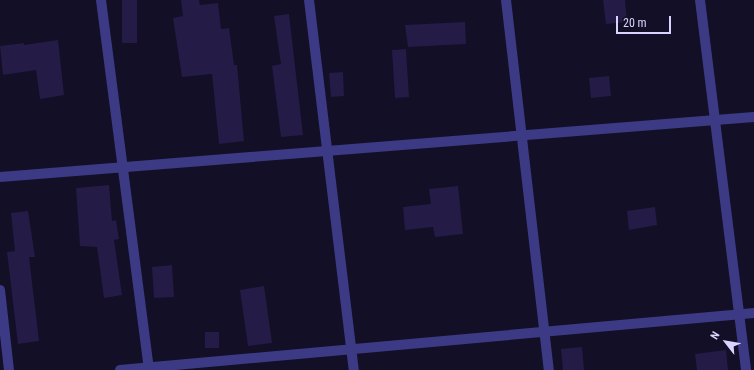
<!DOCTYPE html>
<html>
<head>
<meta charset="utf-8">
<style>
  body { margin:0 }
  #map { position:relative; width:754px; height:370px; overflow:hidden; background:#130f26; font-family:"Roboto Condensed",sans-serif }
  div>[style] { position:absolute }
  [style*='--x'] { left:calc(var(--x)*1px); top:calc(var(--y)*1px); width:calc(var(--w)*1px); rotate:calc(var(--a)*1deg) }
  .building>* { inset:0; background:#241b47 }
  .minor>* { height:10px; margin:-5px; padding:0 5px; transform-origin:5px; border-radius:5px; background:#3d3a85 }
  span { translate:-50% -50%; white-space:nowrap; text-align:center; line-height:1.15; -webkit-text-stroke:3px #130f26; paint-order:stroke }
  .north { position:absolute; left:706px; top:322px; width:40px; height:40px; -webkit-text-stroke:3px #130f26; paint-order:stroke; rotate:301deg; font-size:11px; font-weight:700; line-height:16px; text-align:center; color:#d9d4ff }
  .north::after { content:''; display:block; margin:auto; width:14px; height:18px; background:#d9d4ff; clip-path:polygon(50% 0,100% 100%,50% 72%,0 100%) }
  .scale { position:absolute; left:616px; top:16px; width:55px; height:18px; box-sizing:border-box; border:2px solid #d9d4ff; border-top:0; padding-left:5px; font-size:12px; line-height:14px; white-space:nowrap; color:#d9d4ff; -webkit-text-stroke:3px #130f26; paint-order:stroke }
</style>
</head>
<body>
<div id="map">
  <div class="building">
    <div style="clip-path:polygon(122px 0,137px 0,137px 43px,122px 43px)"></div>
    <div style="clip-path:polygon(181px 0,199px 0,200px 5px,218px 3px,221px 29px,229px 28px,234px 65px,237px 65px,244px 141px,219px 144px,212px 74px,182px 77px,173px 18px,183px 16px)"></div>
    <div style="clip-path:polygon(603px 0,625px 0,627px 22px,606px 24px)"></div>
    <div style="clip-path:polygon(289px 14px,303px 135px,281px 137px,272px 66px,281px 64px,274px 16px)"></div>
    <div style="clip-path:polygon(465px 22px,466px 44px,408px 47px,405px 25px)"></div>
    <div style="clip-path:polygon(58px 40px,64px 95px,40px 99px,36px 70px,3px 75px,0 46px,24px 43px,24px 45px)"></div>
    <div style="clip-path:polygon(406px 49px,409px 97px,395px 98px,392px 50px)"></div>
    <div style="clip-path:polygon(343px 72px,344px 96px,331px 97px,329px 73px)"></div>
    <div style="clip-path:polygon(609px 76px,611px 96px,591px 98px,589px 78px)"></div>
    <div style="clip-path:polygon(109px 185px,112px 221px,116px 220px,119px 239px,114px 240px,122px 295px,104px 298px,97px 247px,80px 246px,76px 188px)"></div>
    <div style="clip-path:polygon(458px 186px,463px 234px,435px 237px,433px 227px,405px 230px,403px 207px,431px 204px,429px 189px)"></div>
    <div style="clip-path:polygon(655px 207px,657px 225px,629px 230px,627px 211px)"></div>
    <div style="clip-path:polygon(28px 211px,35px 257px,29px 257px,39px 341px,18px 344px,7px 252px,15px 251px,11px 213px)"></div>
    <div style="clip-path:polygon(172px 265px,174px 297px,154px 298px,152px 267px)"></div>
    <div style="clip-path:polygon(264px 286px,272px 343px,248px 346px,240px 290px)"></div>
    <div style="clip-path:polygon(205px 332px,219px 332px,219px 348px,205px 348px)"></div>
    <div style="clip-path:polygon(582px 347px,584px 370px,563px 370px,561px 349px)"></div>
    <div style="clip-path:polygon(726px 350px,728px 370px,697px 370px,695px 354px)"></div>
  </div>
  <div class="minor">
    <div style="--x:101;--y:0;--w:373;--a:82.6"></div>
    <div style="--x:309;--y:0;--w:373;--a:83.1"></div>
    <div style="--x:506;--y:0;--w:372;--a:83.4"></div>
    <div style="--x:700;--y:0;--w:373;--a:82.9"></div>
    <div style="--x:0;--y:177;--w:756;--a:-4.55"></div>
    <div style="--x:0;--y:290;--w:81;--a:83.6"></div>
    <div style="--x:120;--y:370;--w:637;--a:-5.14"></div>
  </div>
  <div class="north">N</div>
  <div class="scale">20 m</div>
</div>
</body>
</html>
